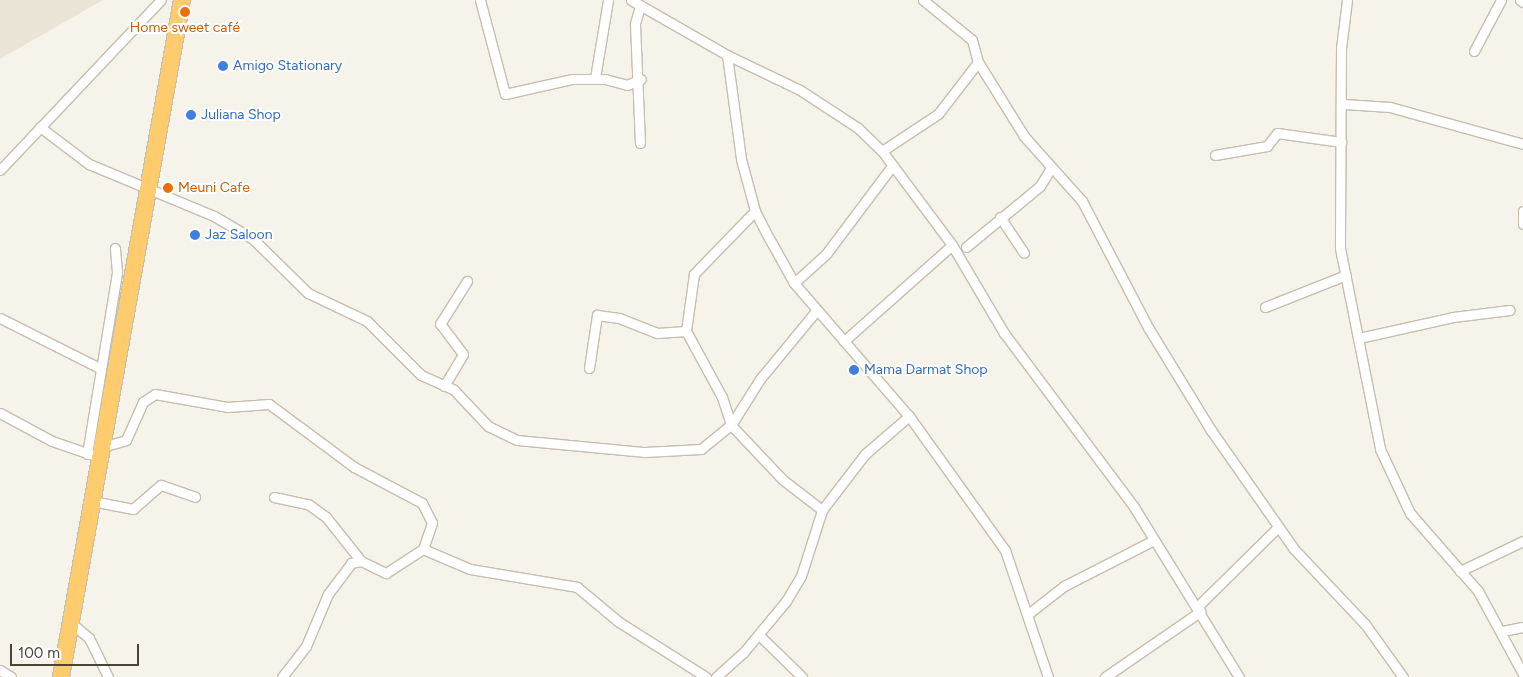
<!DOCTYPE html>
<html>
<head>
<meta charset="utf-8">
<style>
  body { margin:0 }
  #map { position:relative; width:1523px; height:677px; overflow:hidden; background:#f6f3ea; font-family:Figtree,sans-serif }
  div>[style] { position:absolute }
  [style*='--x'] { left:calc(var(--x)*1px); top:calc(var(--y)*1px); width:calc(var(--w)*1px); rotate:calc(var(--a)*1deg) }
  .residential>* { inset:0; background:#ebe5d8 }
  .roads { filter:drop-shadow(1px 0 #c6beae) drop-shadow(-1px 0 #c6beae) drop-shadow(0 1px #c6beae) drop-shadow(0 -1px #c6beae) }
  .street>* { height:9px; margin:-4.5px; padding:0 4.5px; transform-origin:4.5px; border-radius:4.5px; background:#fff }
  .highway>* { height:16px; margin:-8px; padding:0 8px; transform-origin:8px; border-radius:8px; background:#ffcc6d }
  .dots>* { width:14px; height:14px; translate:-50% -50%; box-sizing:border-box; border:2px solid #fff; border-radius:50% }
  span { translate:-50% -50%; white-space:nowrap; text-align:center; line-height:1.15; -webkit-text-stroke:4px #fff; paint-order:stroke }
  .food-label { font-size:14px; color:#c56008 }
  .left { translate:0 -50%; text-align:left }
  .shop-label { font-size:14px; color:#366cbe }
  .scale { position:absolute; left:10px; top:644px; width:129px; height:22px; box-sizing:border-box; border:2px solid #4c4337; border-top:0; padding-left:6px; font-size:15px; line-height:18px; white-space:nowrap; color:#4c4337; -webkit-text-stroke:4px #fff; paint-order:stroke }
</style>
</head>
<body>
<div id="map">
  <div class="residential">
    <div style="clip-path:polygon(0 0,103px 0,0 59px)"></div>
  </div>
  <div class="roads">
    <div class="street">
      <div style="--x:480;--y:0;--w:97;--a:75.1"></div>
      <div style="--x:505;--y:94;--w:69;--a:-12.6"></div>
      <div style="--x:572;--y:79;--w:33;--a:0"></div>
      <div style="--x:605;--y:79;--w:23;--a:15"></div>
      <div style="--x:627;--y:85;--w:15;--a:-23"></div>
      <div style="--x:631;--y:0;--w:111;--a:29.8"></div>
      <div style="--x:727;--y:55;--w:81;--a:25.6"></div>
      <div style="--x:800;--y:90;--w:69;--a:33.2"></div>
      <div style="--x:858;--y:128;--w:33;--a:44"></div>
      <div style="--x:882;--y:151;--w:117;--a:53.3"></div>
      <div style="--x:952;--y:245;--w:102;--a:59.4"></div>
      <div style="--x:1004;--y:333;--w:217;--a:53.2"></div>
      <div style="--x:1134;--y:507;--w:200;--a:58.3"></div>
      <div style="--x:923;--y:0;--w:63;--a:39.2"></div>
      <div style="--x:972;--y:40;--w:23;--a:75"></div>
      <div style="--x:978;--y:62;--w:87;--a:58.1"></div>
      <div style="--x:1024;--y:136;--w:87;--a:48.3"></div>
      <div style="--x:1082;--y:201;--w:144;--a:62.4"></div>
      <div style="--x:1149;--y:329;--w:119;--a:58.5"></div>
      <div style="--x:1211;--y:430;--w:145;--a:55.1"></div>
      <div style="--x:1294;--y:549;--w:103;--a:46.6"></div>
      <div style="--x:1365;--y:624;--w:65;--a:54.4"></div>
      <div style="--x:1347;--y:0;--w:48;--a:97.1"></div>
      <div style="--x:1341;--y:48;--w:200;--a:90.3"></div>
      <div style="--x:1340;--y:248;--w:205;--a:78.7"></div>
      <div style="--x:1380;--y:449;--w:71;--a:64.9"></div>
      <div style="--x:1410;--y:513;--w:103;--a:48.9"></div>
      <div style="--x:1478;--y:591;--w:94;--a:61.5"></div>
      <div style="--x:1520;--y:0;--w:4;--a:34"></div>
      <div style="--x:640;--y:6;--w:19;--a:106"></div>
      <div style="--x:635;--y:24;--w:119;--a:87.6"></div>
      <div style="--x:1474;--y:51;--w:58;--a:-62.1"></div>
      <div style="--x:727;--y:55;--w:105;--a:82.3"></div>
      <div style="--x:741;--y:159;--w:54;--a:74.9"></div>
      <div style="--x:755;--y:211;--w:30;--a:63"></div>
      <div style="--x:769;--y:238;--w:51;--a:60.9"></div>
      <div style="--x:794;--y:283;--w:176;--a:49.2"></div>
      <div style="--x:909;--y:416;--w:165;--a:54.4"></div>
      <div style="--x:1005;--y:550;--w:134;--a:71.3"></div>
      <div style="--x:595;--y:78;--w:79;--a:-80.5"></div>
      <div style="--x:1344;--y:104;--w:46;--a:3.7"></div>
      <div style="--x:1390;--y:107;--w:138;--a:15.5"></div>
      <div style="--x:40;--y:127;--w:61;--a:37.1"></div>
      <div style="--x:89;--y:164;--w:135;--a:22.6"></div>
      <div style="--x:214;--y:216;--w:45;--a:30.5"></div>
      <div style="--x:253;--y:239;--w:77;--a:44.5"></div>
      <div style="--x:308;--y:293;--w:65;--a:25.4"></div>
      <div style="--x:367;--y:321;--w:76;--a:45"></div>
      <div style="--x:421;--y:375;--w:36;--a:24"></div>
      <div style="--x:454;--y:390;--w:50;--a:46.6"></div>
      <div style="--x:488;--y:426;--w:32;--a:26"></div>
      <div style="--x:517;--y:440;--w:129;--a:5.4"></div>
      <div style="--x:645;--y:452;--w:56;--a:-3.1"></div>
      <div style="--x:701;--y:449;--w:38;--a:-39"></div>
      <div style="--x:731;--y:425;--w:54;--a:-57.8"></div>
      <div style="--x:760;--y:379;--w:88;--a:-50.5"></div>
      <div style="--x:882;--y:151;--w:67;--a:-33.5"></div>
      <div style="--x:938;--y:114;--w:66;--a:-52.4"></div>
      <div style="--x:1215;--y:155;--w:53;--a:-9.8"></div>
      <div style="--x:1267;--y:146;--w:16;--a:-52"></div>
      <div style="--x:1277;--y:133;--w:65;--a:8"></div>
      <div style="--x:0;--y:170;--w:234;--a:-46.6"></div>
      <div style="--x:755;--y:211;--w:88;--a:134.1"></div>
      <div style="--x:694;--y:274;--w:58;--a:98"></div>
      <div style="--x:686;--y:331;--w:75;--a:61.4"></div>
      <div style="--x:722;--y:397;--w:29;--a:72"></div>
      <div style="--x:731;--y:425;--w:74;--a:46.6"></div>
      <div style="--x:782;--y:479;--w:51;--a:37.8"></div>
      <div style="--x:1523;--y:211;--w:13;--a:90"></div>
      <div style="--x:1000;--y:217;--w:43;--a:56.3"></div>
      <div style="--x:966;--y:247;--w:96;--a:-39.5"></div>
      <div style="--x:1040;--y:186;--w:21;--a:-59"></div>
      <div style="--x:794;--y:283;--w:43;--a:-42.2"></div>
      <div style="--x:826;--y:254;--w:110;--a:-53.1"></div>
      <div style="--x:1265;--y:307;--w:87;--a:-21.6"></div>
      <div style="--x:0;--y:318;--w:112;--a:26.6"></div>
      <div style="--x:1359;--y:338;--w:96;--a:-12.6"></div>
      <div style="--x:1453;--y:317;--w:57;--a:-7"></div>
      <div style="--x:844;--y:341;--w:144;--a:-41.6"></div>
      <div style="--x:589;--y:368;--w:54;--a:-81.4"></div>
      <div style="--x:597;--y:315;--w:22;--a:8"></div>
      <div style="--x:619;--y:318;--w:41;--a:21.5"></div>
      <div style="--x:657;--y:333;--w:29;--a:-4"></div>
      <div style="--x:444;--y:386;--w:37;--a:-59"></div>
      <div style="--x:463;--y:354;--w:38;--a:-127"></div>
      <div style="--x:440;--y:324;--w:51;--a:-57.9"></div>
      <div style="--x:0;--y:413;--w:59;--a:28.3"></div>
      <div style="--x:52;--y:441;--w:43;--a:18.9"></div>
      <div style="--x:102;--y:447;--w:25;--a:-16"></div>
      <div style="--x:126;--y:440;--w:42;--a:-65.9"></div>
      <div style="--x:143;--y:402;--w:14;--a:-34"></div>
      <div style="--x:155;--y:394;--w:73;--a:10.2"></div>
      <div style="--x:227;--y:407;--w:42;--a:-4.1"></div>
      <div style="--x:269;--y:404;--w:106;--a:36.5"></div>
      <div style="--x:354;--y:467;--w:77;--a:27.9"></div>
      <div style="--x:422;--y:503;--w:22;--a:63"></div>
      <div style="--x:432;--y:523;--w:28;--a:109"></div>
      <div style="--x:87;--y:454;--w:184;--a:-80.6"></div>
      <div style="--x:117;--y:272;--w:24;--a:-95"></div>
      <div style="--x:274;--y:497;--w:35;--a:12"></div>
      <div style="--x:308;--y:504;--w:22;--a:36"></div>
      <div style="--x:326;--y:517;--w:56;--a:51.5"></div>
      <div style="--x:92;--y:501;--w:42;--a:11"></div>
      <div style="--x:133;--y:509;--w:37;--a:-41"></div>
      <div style="--x:161;--y:485;--w:36;--a:19"></div>
      <div style="--x:1460;--y:571;--w:70;--a:-25.5"></div>
      <div style="--x:1198;--y:606;--w:112;--a:-44.6"></div>
      <div style="--x:1028;--y:614;--w:46;--a:-37.9"></div>
      <div style="--x:1064;--y:586;--w:101;--a:-27.1"></div>
      <div style="--x:70;--y:622;--w:25;--a:40"></div>
      <div style="--x:89;--y:638;--w:43;--a:64"></div>
      <div style="--x:1502;--y:631;--w:21;--a:-11"></div>
      <div style="--x:759;--y:635;--w:60;--a:44.3"></div>
      <div style="--x:0;--y:670;--w:13;--a:32"></div>
      <div style="--x:282;--y:677;--w:39;--a:-52"></div>
      <div style="--x:306;--y:646;--w:56;--a:-67.1"></div>
      <div style="--x:328;--y:594;--w:39;--a:-53"></div>
      <div style="--x:351;--y:563;--w:10;--a:-11"></div>
      <div style="--x:361;--y:561;--w:28;--a:26"></div>
      <div style="--x:386;--y:573;--w:44;--a:-33"></div>
      <div style="--x:423;--y:549;--w:51;--a:23.1"></div>
      <div style="--x:470;--y:569;--w:109;--a:9.5"></div>
      <div style="--x:577;--y:587;--w:55;--a:39.8"></div>
      <div style="--x:619;--y:622;--w:103;--a:32.3"></div>
      <div style="--x:716;--y:677;--w:36;--a:-42"></div>
      <div style="--x:743;--y:653;--w:67;--a:-50.4"></div>
      <div style="--x:786;--y:601;--w:29;--a:-59"></div>
      <div style="--x:801;--y:576;--w:69;--a:-72.3"></div>
      <div style="--x:822;--y:510;--w:71;--a:-52.5"></div>
      <div style="--x:865;--y:454;--w:58;--a:-40.8"></div>
      <div style="--x:1105;--y:677;--w:116;--a:-34.5"></div>
    </div>
    <div class="highway">
      <div style="--x:61;--y:677;--w:688;--a:-79.87"></div>
    </div>
  </div>
  <div class="dots">
    <div style="left:185px;top:12px;background:#e8710a"></div>
    <div style="left:223px;top:66px;background:#3f7fe0"></div>
    <div style="left:191px;top:115px;background:#3f7fe0"></div>
    <div style="left:168px;top:188px;background:#e8710a"></div>
    <div style="left:195px;top:235px;background:#3f7fe0"></div>
    <div style="left:854px;top:370px;background:#3f7fe0"></div>
  </div>
  <div class="food-label">
    <span style="left:185px;top:28px">Home sweet café</span>
    <span class="left" style="left:178px;top:188px">Meuni Cafe</span>
  </div>
  <div class="shop-label">
    <span class="left" style="left:233px;top:66px">Amigo Stationary</span>
    <span class="left" style="left:201px;top:115px">Juliana Shop</span>
    <span class="left" style="left:205px;top:235px">Jaz Saloon</span>
    <span class="left" style="left:864px;top:370px">Mama Darmat Shop</span>
  </div>
  <div class="scale">100 m</div>
</div>
</body>
</html>
